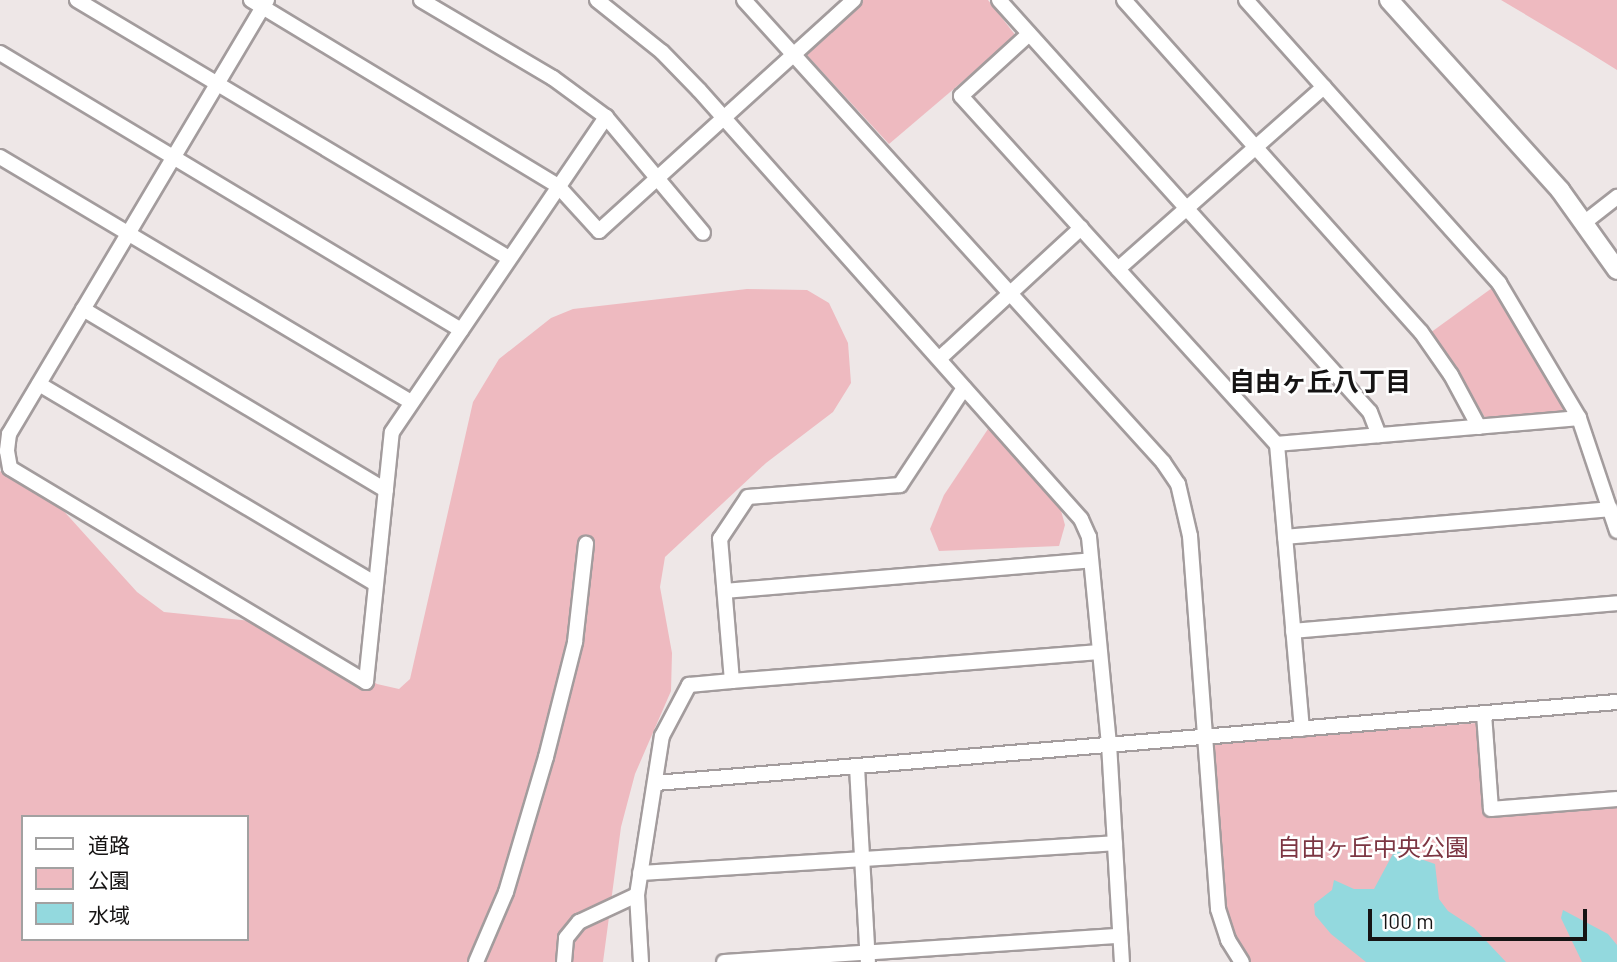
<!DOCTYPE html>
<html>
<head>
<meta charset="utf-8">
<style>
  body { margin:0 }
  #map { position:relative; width:1617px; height:962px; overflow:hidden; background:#eee7e7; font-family:Barlow,"Noto Sans JP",sans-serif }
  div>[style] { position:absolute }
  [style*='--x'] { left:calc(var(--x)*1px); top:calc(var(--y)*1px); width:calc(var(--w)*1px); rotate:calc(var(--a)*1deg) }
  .green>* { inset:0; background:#eebac0 }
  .water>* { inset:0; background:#93d9de }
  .roads { filter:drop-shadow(2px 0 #a39c9d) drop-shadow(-2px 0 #a39c9d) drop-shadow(0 2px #a39c9d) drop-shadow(0 -2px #a39c9d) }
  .minor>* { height:14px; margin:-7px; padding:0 7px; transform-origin:7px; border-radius:7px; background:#fff }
  .tertiary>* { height:18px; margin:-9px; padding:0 9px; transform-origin:9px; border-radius:9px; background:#fff }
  span { translate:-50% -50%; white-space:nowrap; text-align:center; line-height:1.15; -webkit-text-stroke:5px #fff; paint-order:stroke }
  .park-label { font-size:24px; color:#7c3542 }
  .neighbourhood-label { font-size:26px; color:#161414; font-weight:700 }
  .legend { position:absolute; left:21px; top:815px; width:228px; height:126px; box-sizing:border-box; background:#fff; border:2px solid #a2a1a1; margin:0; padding:9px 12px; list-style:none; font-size:21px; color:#161414 }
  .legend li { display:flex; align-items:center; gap:14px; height:35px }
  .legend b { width:35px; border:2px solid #a2a1a1 }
  .scale { position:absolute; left:1368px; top:909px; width:219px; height:32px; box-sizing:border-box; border:4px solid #161414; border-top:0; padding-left:9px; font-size:21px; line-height:24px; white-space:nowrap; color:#161414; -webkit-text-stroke:5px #fff; paint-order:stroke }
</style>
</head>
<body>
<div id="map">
  <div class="green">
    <div style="clip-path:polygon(860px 0,988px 0,1016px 36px,889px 144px,803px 51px)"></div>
    <div style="clip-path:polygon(1501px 0,1617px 0,1617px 70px,1580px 47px)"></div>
    <div style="clip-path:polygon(1492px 288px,1568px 408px,1565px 413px,1486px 419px,1430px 333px)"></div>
    <div style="clip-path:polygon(evenodd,747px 289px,807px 290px,829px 303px,848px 343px,851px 383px,833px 412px,766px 463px,665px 557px,660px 587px,672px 653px,671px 691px,635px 774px,621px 827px,603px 962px,0 962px,0 471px,61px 508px,137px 592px,164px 612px,271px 623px,300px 631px,377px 684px,399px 689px,410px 679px,473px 402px,499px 359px,551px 318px,573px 309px,747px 289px,23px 817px,247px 817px,247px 939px,23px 939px,23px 817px)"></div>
    <div style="clip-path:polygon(990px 426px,1058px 500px,1065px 525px,1059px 546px,939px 551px,930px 529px,944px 495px)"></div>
    <div style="clip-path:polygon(1477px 723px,1484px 814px,1617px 803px,1617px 962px,1251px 962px,1239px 948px,1225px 908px,1214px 744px)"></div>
  </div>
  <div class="water">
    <div style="clip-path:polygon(1395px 850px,1435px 864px,1439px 899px,1448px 911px,1474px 928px,1506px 962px,1366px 962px,1331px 934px,1315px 915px,1314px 904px,1332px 890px,1334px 880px,1354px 889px,1374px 889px)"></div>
    <div style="clip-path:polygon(1563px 910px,1608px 934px,1617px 945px,1617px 962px,1582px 962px,1561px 918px)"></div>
  </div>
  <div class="roads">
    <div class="minor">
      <div style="--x:77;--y:0;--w:503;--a:30.85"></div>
      <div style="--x:251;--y:0;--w:359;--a:31.2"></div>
      <div style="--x:558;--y:186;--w:61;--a:47.7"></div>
      <div style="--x:599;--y:231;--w:344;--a:-42.2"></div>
      <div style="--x:267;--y:0;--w:505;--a:120.73"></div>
      <div style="--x:9;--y:434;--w:17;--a:97"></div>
      <div style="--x:7;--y:451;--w:17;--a:80"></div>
      <div style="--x:10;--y:468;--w:415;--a:31"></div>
      <div style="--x:366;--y:682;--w:251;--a:-84.1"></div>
      <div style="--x:392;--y:432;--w:381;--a:-55.8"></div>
      <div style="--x:421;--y:0;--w:153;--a:30.6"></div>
      <div style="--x:553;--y:78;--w:66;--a:36.3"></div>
      <div style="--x:606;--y:117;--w:151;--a:50.1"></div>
      <div style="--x:597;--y:0;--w:83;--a:38.7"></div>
      <div style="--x:662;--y:52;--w:53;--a:45.8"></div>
      <div style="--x:699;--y:90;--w:574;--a:48.32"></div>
      <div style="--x:1081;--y:519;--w:20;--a:66"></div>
      <div style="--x:1089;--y:537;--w:208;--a:84.5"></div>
      <div style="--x:1109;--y:744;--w:218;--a:86.6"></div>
      <div style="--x:744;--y:0;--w:624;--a:47.79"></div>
      <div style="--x:1163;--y:462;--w:27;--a:56"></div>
      <div style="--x:1178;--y:484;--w:53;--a:77"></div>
      <div style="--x:1190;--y:536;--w:374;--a:85.7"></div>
      <div style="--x:1218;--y:909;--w:33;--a:72"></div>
      <div style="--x:1228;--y:940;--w:26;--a:58"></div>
      <div style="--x:999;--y:0;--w:554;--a:48"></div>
      <div style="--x:1370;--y:412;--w:25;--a:69"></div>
      <div style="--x:1124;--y:0;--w:445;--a:48.2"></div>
      <div style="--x:1421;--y:332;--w:52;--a:55.1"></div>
      <div style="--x:1451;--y:375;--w:59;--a:61.7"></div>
      <div style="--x:1246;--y:0;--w:380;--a:48.2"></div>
      <div style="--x:1499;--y:283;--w:157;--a:59.3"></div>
      <div style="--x:1579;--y:418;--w:119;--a:71.4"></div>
      <div style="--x:1029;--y:34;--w:92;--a:137.6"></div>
      <div style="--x:961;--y:96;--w:470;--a:47.8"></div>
      <div style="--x:1277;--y:444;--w:286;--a:85"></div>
      <div style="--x:0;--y:53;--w:538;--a:31"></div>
      <div style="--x:0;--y:157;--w:478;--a:30.8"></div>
      <div style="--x:1585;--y:222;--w:41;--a:-38"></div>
      <div style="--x:1118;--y:269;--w:275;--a:-41.5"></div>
      <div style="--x:83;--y:309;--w:353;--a:30.9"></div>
      <div style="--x:940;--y:358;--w:192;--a:-42.7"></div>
      <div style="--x:39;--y:384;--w:390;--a:30.7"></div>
      <div style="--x:1277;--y:444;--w:303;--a:-4.9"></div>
      <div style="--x:1285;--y:537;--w:327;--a:-4.9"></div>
      <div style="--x:725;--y:591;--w:367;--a:-4.8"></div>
      <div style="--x:1293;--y:631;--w:325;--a:-4.9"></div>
      <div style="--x:732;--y:681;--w:368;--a:-4.5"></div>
      <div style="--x:1484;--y:714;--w:95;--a:85.8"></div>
      <div style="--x:1491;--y:809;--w:126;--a:-4.5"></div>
      <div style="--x:857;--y:767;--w:195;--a:86.8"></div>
      <div style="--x:656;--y:783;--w:964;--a:-4.82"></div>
      <div style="--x:640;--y:873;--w:476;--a:-3.6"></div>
      <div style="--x:476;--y:962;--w:76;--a:-66.8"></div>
      <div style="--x:506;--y:892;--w:141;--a:-73.5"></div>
      <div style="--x:546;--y:757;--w:119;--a:-75.8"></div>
      <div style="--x:575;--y:642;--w:99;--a:-83.6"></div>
      <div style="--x:564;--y:962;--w:24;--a:-85"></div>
      <div style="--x:566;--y:938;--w:21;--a:-51"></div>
      <div style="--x:579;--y:922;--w:64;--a:-25"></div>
      <div style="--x:641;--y:962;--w:67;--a:-93.4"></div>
      <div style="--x:637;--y:895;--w:161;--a:-81.1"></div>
      <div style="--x:662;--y:736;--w:58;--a:-62.1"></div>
      <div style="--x:689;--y:685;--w:43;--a:-5.3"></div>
      <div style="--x:732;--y:681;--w:143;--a:-94.8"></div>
      <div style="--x:720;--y:539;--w:50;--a:-56.3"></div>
      <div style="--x:748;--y:497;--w:152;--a:-4.5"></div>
      <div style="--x:900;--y:485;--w:116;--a:-56.6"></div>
      <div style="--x:724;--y:962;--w:397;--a:-3.8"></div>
    </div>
    <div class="tertiary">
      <div style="--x:1389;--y:0;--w:256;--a:48"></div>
      <div style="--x:1560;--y:190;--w:98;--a:54.5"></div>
    </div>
  </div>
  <div class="park-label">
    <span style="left:1373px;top:847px">自由ヶ丘中央公園</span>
  </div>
  <div class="neighbourhood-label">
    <span style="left:1320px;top:381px">自由ヶ丘八丁目</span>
  </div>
  <ul class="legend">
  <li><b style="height:9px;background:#fff"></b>道路</li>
  <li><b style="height:19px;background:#eebac0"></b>公園</li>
  <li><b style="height:19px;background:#93d9de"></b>水域</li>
  </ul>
  <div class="scale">100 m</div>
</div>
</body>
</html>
